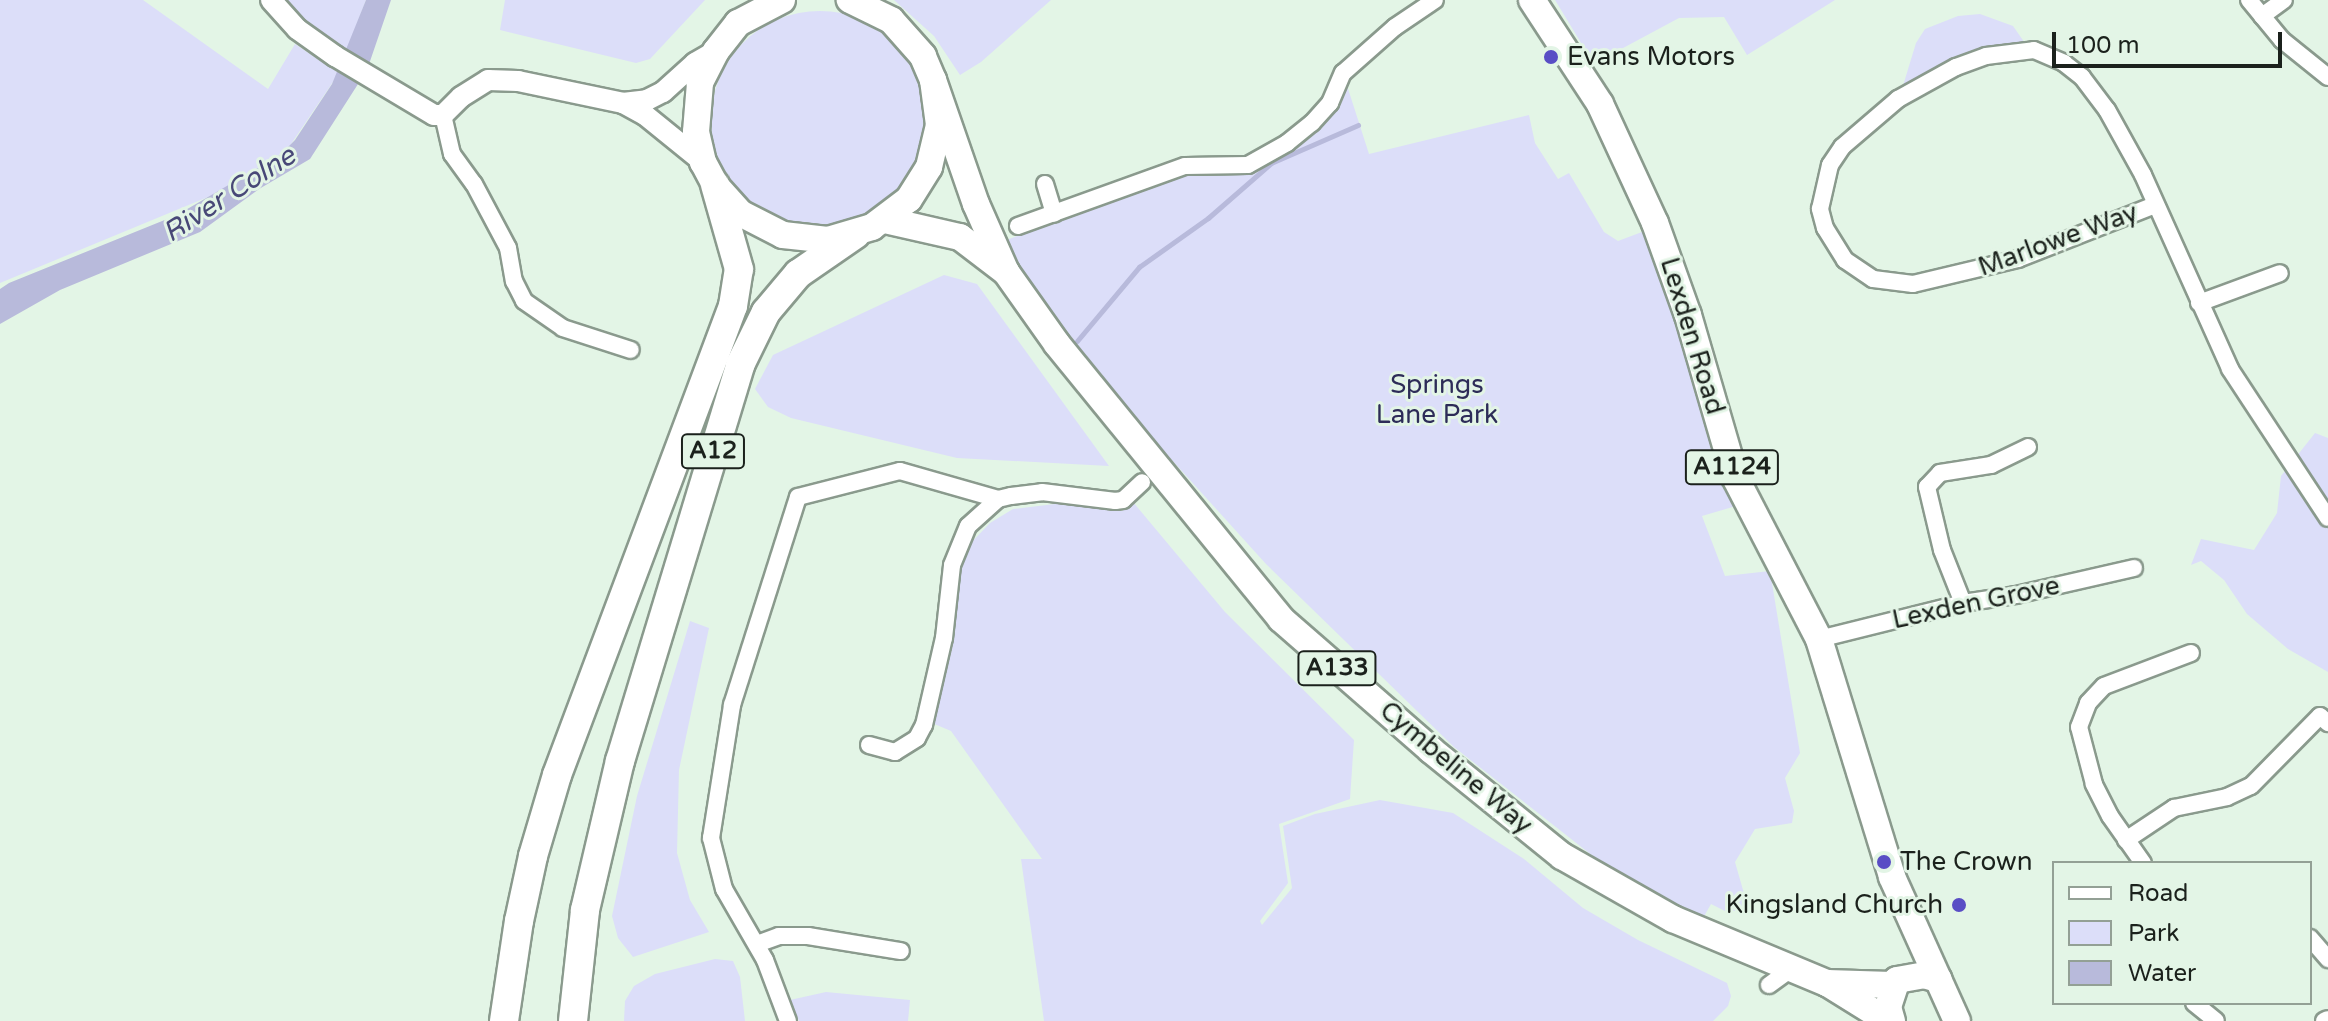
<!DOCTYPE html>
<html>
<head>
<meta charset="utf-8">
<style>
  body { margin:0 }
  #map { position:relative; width:2328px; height:1021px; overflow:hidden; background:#e3f5e6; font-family:"Varela Round",sans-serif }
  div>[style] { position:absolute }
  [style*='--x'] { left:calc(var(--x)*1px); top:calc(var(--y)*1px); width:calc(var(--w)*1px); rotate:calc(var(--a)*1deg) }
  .green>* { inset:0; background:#dcdef9 }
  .round { border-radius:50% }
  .water>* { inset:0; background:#b8badb }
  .stream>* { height:5px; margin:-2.5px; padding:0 2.5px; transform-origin:2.5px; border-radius:2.5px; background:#b8badb }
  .roads { filter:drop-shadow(2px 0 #8a9a8d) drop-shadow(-2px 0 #8a9a8d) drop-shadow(0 2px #8a9a8d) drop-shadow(0 -2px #8a9a8d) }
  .minor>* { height:16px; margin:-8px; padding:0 8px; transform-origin:8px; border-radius:8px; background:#fff }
  .tertiary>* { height:20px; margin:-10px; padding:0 10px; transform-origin:10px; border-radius:10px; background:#fff }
  .primary>* { height:26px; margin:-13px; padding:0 13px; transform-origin:13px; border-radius:13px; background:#fff }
  .trunk>* { height:28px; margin:-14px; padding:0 14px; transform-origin:14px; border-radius:14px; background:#fff }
  .dots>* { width:22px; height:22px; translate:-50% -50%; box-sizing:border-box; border:4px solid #e3f5e6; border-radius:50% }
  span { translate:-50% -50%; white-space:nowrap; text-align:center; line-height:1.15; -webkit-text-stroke:6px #e3f5e6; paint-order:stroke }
  .shield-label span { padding:2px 6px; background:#e3f5e6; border:2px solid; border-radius:6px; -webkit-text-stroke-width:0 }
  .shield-label { font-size:24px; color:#1b211c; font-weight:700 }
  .poi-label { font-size:26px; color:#1b211c }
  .left { translate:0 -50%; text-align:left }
  .right { translate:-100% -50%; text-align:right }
  .street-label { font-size:26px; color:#1b211c }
  .park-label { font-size:26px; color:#2d2c58 }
  .water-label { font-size:28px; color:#484877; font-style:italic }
  .legend { position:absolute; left:2052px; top:861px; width:260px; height:144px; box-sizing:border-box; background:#e3f5e6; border:2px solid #93a095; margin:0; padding:10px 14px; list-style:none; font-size:24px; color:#1b211c }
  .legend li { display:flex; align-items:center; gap:16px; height:40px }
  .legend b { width:40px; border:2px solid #93a095 }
  .scale { position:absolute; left:2052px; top:32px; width:230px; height:36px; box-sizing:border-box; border:4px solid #1b211c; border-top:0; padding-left:10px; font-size:24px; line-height:28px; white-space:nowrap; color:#1b211c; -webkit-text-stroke:6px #e3f5e6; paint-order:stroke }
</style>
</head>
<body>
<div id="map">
  <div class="green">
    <div style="clip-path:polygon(0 0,143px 0,268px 89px,295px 44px,339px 73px,287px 150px,220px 192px,0 283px)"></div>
    <div style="clip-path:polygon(284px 0,366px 0,343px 60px,330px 40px,299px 17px)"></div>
    <div style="clip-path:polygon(505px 0,705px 0,650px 59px,636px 63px,500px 30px)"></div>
    <div style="clip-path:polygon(894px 0,1051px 0,981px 62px,960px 75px,934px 36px)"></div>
    <div style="clip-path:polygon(1555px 0,1835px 0,1747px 55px,1724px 17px,1679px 18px,1597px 62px,1589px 56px)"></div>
    <div class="round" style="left:711px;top:11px;width:218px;height:218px"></div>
    <div style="clip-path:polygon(1980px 14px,2013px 26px,2027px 46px,1902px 89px,1916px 43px,1925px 29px,1958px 16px)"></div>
    <div style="clip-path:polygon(1343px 73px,1369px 154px,1529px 115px,1535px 143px,1558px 179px,1569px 173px,1604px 232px,1618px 241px,1642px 232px,1650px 241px,1736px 506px,1702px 516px,1725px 576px,1770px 571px,1800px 753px,1785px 778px,1794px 811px,1792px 823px,1755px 829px,1735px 862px,1749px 911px,1725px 911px,1711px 904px,1702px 920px,1626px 882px,1454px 747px,1266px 564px,1085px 364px,1001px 242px,1184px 176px,1242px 167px,1312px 123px)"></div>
    <div style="clip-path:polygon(944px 275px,977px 284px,1109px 466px,957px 458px,791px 418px,768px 407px,755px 389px,773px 355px)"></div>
    <div style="clip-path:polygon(2315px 433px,2328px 438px,2328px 672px,2288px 649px,2247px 614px,2224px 580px,2201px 561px,2191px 565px,2201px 539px,2254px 550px,2277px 513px,2281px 476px)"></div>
    <div style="clip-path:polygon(1133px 502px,1225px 612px,1354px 740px,1350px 799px,1279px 824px,1288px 883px,1260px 921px,1262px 925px,1292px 888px,1283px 826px,1315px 814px,1380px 800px,1453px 813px,1524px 859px,1583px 908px,1638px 940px,1727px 983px,1731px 996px,1728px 1006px,1713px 1021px,1044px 1021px,1021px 859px,1042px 859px,951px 731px,932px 723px,948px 659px,957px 577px,967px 547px,990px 523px,1013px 509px,1063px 503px,1122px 511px)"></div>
    <div style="clip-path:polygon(690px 621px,709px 628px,679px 770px,677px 853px,690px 900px,709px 932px,633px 957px,618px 938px,612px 916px,637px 796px)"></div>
    <div style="clip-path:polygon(715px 959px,733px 961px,740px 977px,745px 1021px,624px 1021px,625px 1001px,634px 986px,655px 974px)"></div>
    <div style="clip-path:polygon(826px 992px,910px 1000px,908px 1021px,799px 1021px,790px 1000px)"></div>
  </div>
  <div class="water">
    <div style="clip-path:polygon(366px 0,391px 0,367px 70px,310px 159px,259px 189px,200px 232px,60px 290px,0 324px,0 289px,9px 283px,177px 215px,280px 155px,295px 140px,332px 84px)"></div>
  </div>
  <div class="stream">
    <div style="--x:1077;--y:341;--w:97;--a:-50"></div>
    <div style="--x:1139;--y:267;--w:85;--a:-35.4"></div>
    <div style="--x:1208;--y:218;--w:84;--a:-41.1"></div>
    <div style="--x:1271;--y:163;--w:95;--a:-23.6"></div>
  </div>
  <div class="roads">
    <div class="minor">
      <div style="--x:2249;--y:0;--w:52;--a:50.5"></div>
      <div style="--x:2282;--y:40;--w:59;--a:38.8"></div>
      <div style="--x:2262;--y:16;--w:27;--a:-36"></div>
      <div style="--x:443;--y:115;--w:40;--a:77"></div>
      <div style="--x:452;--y:154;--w:37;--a:54"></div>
      <div style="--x:474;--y:184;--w:72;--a:62"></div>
      <div style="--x:508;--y:248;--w:34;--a:80"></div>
      <div style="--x:514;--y:281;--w:22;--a:63"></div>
      <div style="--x:524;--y:301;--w:47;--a:34.7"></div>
      <div style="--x:563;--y:328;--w:71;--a:17.9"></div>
      <div style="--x:1045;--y:184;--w:31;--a:73"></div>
      <div style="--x:2155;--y:205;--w:147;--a:158.5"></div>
      <div style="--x:2018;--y:259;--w:108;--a:166.6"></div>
      <div style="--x:1913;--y:284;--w:40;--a:-172.9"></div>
      <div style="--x:1873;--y:279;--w:34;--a:-146"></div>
      <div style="--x:1845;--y:260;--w:38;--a:-122"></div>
      <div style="--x:1825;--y:228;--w:20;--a:-105"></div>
      <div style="--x:1820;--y:209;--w:45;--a:-77.2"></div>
      <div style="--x:1830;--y:165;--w:22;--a:-56"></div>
      <div style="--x:1842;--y:147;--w:74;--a:-40.6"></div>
      <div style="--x:1898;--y:99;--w:66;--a:-28.9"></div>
      <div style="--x:1956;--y:67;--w:32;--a:-20"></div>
      <div style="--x:1986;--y:56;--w:48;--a:-7.1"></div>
      <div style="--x:2034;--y:50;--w:33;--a:23"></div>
      <div style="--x:2064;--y:63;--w:23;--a:38"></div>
      <div style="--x:2082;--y:77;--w:41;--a:52.9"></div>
      <div style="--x:2107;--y:110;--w:74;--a:61"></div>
      <div style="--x:2143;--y:175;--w:213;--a:65.8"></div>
      <div style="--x:2230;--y:369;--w:178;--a:56.7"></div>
      <div style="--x:1018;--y:226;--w:177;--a:-19.8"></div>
      <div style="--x:1185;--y:166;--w:63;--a:-0.9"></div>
      <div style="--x:1248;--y:165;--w:45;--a:-29.4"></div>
      <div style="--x:1287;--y:143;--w:32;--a:-39"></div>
      <div style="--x:1312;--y:123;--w:27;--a:-48"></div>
      <div style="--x:1330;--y:103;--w:33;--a:-67"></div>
      <div style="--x:1343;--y:73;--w:69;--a:-41.5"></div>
      <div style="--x:1395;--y:27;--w:48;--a:-34"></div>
      <div style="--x:2199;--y:303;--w:86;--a:-20.3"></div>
      <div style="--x:1963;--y:603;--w:57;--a:-111.6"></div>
      <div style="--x:1942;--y:550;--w:65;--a:-103.4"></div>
      <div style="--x:1927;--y:487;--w:19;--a:-47"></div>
      <div style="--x:1940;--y:473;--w:52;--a:-8.9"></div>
      <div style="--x:1991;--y:465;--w:41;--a:-25.9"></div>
      <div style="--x:1819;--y:639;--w:148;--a:-14"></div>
      <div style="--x:1963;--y:603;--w:54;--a:-8.6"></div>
      <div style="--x:2016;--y:595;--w:121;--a:-12.9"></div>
      <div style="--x:869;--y:745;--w:27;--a:15"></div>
      <div style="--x:895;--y:752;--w:26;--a:-32"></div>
      <div style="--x:917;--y:738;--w:15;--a:-62"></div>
      <div style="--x:924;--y:725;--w:89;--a:-77.1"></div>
      <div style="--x:944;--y:638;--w:73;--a:-83.7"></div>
      <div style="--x:952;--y:565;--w:42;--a:-67.7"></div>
      <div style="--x:968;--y:526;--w:40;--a:-42"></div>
      <div style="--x:998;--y:499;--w:13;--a:-13"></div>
      <div style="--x:1011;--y:496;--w:31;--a:-7"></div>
      <div style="--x:1042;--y:492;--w:74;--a:7"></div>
      <div style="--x:1115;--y:501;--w:8;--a:-7"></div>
      <div style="--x:1123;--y:500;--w:26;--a:-43"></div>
      <div style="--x:2126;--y:840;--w:58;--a:-33.7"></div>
      <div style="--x:2174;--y:808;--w:54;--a:-11.7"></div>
      <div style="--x:2227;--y:797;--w:26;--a:-25"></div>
      <div style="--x:2251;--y:786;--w:98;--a:-45.4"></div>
      <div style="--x:2320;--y:716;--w:11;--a:41"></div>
      <div style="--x:2143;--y:863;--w:57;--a:-125.1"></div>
      <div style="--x:2110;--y:816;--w:36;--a:-117"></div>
      <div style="--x:2094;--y:784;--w:59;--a:-104.7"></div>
      <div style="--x:2079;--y:727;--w:26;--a:-69"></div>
      <div style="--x:2088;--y:703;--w:23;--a:-47"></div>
      <div style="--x:2104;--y:686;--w:93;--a:-20.8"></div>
      <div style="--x:2310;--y:938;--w:28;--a:49"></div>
      <div style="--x:757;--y:944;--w:23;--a:-20"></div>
      <div style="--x:779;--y:936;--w:29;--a:0"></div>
      <div style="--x:808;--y:936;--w:94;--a:9.2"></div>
      <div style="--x:1769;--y:985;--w:26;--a:-36"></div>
      <div style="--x:2194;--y:1003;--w:28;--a:39"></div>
      <div style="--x:788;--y:1021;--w:65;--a:-110.7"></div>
      <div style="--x:765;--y:960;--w:82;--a:-120"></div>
      <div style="--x:724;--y:889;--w:53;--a:-104.3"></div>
      <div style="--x:711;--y:838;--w:135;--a:-81"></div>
      <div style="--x:732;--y:705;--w:218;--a:-72.4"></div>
      <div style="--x:798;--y:497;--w:105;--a:-14.3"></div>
      <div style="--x:900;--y:471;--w:102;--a:15.9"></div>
      <div style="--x:2324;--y:1021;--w:4;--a:-27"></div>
    </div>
    <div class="tertiary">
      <div style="--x:271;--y:0;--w:39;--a:48"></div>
      <div style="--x:297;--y:29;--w:47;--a:35.4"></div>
      <div style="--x:335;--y:56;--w:115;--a:30.8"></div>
      <div style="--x:434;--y:115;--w:9;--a:0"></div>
      <div style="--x:443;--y:115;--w:25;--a:-45"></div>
      <div style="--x:461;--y:97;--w:32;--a:-32"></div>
      <div style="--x:488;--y:80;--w:30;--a:2"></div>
      <div style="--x:518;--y:81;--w:107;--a:11.8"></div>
      <div style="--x:623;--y:103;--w:25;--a:29"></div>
      <div style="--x:645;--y:115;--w:75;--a:39"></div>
      <div style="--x:623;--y:103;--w:24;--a:-7"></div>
      <div style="--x:647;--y:100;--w:18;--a:-27"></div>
      <div style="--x:663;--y:92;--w:43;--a:-42.2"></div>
      <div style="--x:695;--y:63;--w:24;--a:-30"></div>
    </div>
    <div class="primary">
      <div style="--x:782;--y:0;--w:50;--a:152.4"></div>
      <div style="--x:738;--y:23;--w:36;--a:128"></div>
      <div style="--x:716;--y:51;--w:36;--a:117"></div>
      <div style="--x:700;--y:83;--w:49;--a:94.7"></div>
      <div style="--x:696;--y:132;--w:31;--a:77"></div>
      <div style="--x:703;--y:162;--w:26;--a:62"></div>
      <div style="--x:715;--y:185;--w:38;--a:48"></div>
      <div style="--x:740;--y:213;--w:48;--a:27.1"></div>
      <div style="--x:783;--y:235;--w:45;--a:6.3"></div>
      <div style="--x:828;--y:240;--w:46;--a:-16.5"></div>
      <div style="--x:872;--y:227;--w:46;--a:-37.1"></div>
      <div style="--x:909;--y:199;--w:38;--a:-58"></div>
      <div style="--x:929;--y:167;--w:43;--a:-76.6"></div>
      <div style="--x:939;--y:125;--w:45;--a:-97.6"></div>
      <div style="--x:933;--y:80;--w:26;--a:-113"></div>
      <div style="--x:923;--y:56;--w:48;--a:-131.6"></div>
      <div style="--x:891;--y:20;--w:46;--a:-154"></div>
      <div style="--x:1532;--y:0;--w:124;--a:56.8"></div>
      <div style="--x:1600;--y:104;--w:131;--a:65.2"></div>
      <div style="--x:1655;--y:223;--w:98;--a:70.3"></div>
      <div style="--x:1688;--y:315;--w:169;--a:73.8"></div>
      <div style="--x:1735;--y:477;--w:182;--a:62.6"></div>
      <div style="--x:1819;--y:639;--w:249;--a:72.9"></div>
      <div style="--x:1892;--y:877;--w:158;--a:65.7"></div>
      <div style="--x:933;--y:80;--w:131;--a:70.9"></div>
      <div style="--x:976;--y:204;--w:74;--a:66.2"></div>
      <div style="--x:1006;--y:272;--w:88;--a:54.7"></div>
      <div style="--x:1057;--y:344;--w:355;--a:50.8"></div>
      <div style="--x:1281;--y:619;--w:199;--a:41.1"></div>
      <div style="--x:1431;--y:750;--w:169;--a:39"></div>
      <div style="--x:1562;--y:856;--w:128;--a:29.6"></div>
      <div style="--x:1673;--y:919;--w:167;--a:22.6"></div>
      <div style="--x:1827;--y:983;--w:72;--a:31.9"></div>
      <div style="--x:885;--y:220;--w:77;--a:12.8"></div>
      <div style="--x:960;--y:237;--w:58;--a:37.3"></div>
      <div style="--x:1827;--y:983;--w:65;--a:1.8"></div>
      <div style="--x:1892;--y:1021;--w:15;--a:-106"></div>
      <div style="--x:1888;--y:1007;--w:28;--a:-72"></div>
      <div style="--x:1897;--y:980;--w:27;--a:-10"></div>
      <div style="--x:1924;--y:975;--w:15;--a:16"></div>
    </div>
    <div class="trunk">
      <div style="--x:504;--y:1021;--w:101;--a:-81.5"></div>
      <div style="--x:519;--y:921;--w:66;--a:-77.8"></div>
      <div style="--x:533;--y:856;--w:84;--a:-73.5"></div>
      <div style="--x:557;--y:775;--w:501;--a:-69.43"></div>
      <div style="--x:733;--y:306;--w:37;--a:-81"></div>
      <div style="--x:739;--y:269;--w:87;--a:-105.9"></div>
      <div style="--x:573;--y:1021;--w:112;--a:-83.8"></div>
      <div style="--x:585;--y:910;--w:153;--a:-76.8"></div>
      <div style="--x:620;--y:761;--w:414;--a:-73.1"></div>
      <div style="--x:740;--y:365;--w:59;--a:-63.9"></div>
      <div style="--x:766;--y:312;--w:50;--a:-49.9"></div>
      <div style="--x:798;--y:274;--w:70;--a:-34.6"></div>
    </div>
  </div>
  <div class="dots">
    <div style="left:1551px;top:57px;background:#594dc5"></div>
    <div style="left:1884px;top:862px;background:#594dc5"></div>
    <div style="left:1959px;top:905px;background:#594dc5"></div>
  </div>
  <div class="shield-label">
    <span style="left:713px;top:451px">A12</span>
    <span style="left:1732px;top:467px">A1124</span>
    <span style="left:1337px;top:668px">A133</span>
  </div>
  <div class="poi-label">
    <span class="left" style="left:1567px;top:57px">Evans Motors</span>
    <span class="left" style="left:1900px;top:862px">The Crown</span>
    <span class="right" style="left:1943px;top:905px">Kingsland Church</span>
  </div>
  <div class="street-label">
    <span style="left:2058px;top:240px;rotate:-20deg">Marlowe Way</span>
    <span style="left:1692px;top:336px;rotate:73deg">Lexden Road</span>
    <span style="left:1976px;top:603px;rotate:-12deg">Lexden Grove</span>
    <span style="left:1456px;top:768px;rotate:40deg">Cymbeline Way</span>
  </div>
  <div class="park-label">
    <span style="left:1437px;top:400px">Springs<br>Lane Park</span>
  </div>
  <div class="water-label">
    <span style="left:229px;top:194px;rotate:-33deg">River Colne</span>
  </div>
  <ul class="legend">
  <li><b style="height:10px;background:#fff"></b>Road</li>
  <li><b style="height:22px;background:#dcdef9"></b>Park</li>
  <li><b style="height:22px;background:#b8badb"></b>Water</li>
  </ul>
  <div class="scale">100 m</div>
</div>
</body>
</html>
